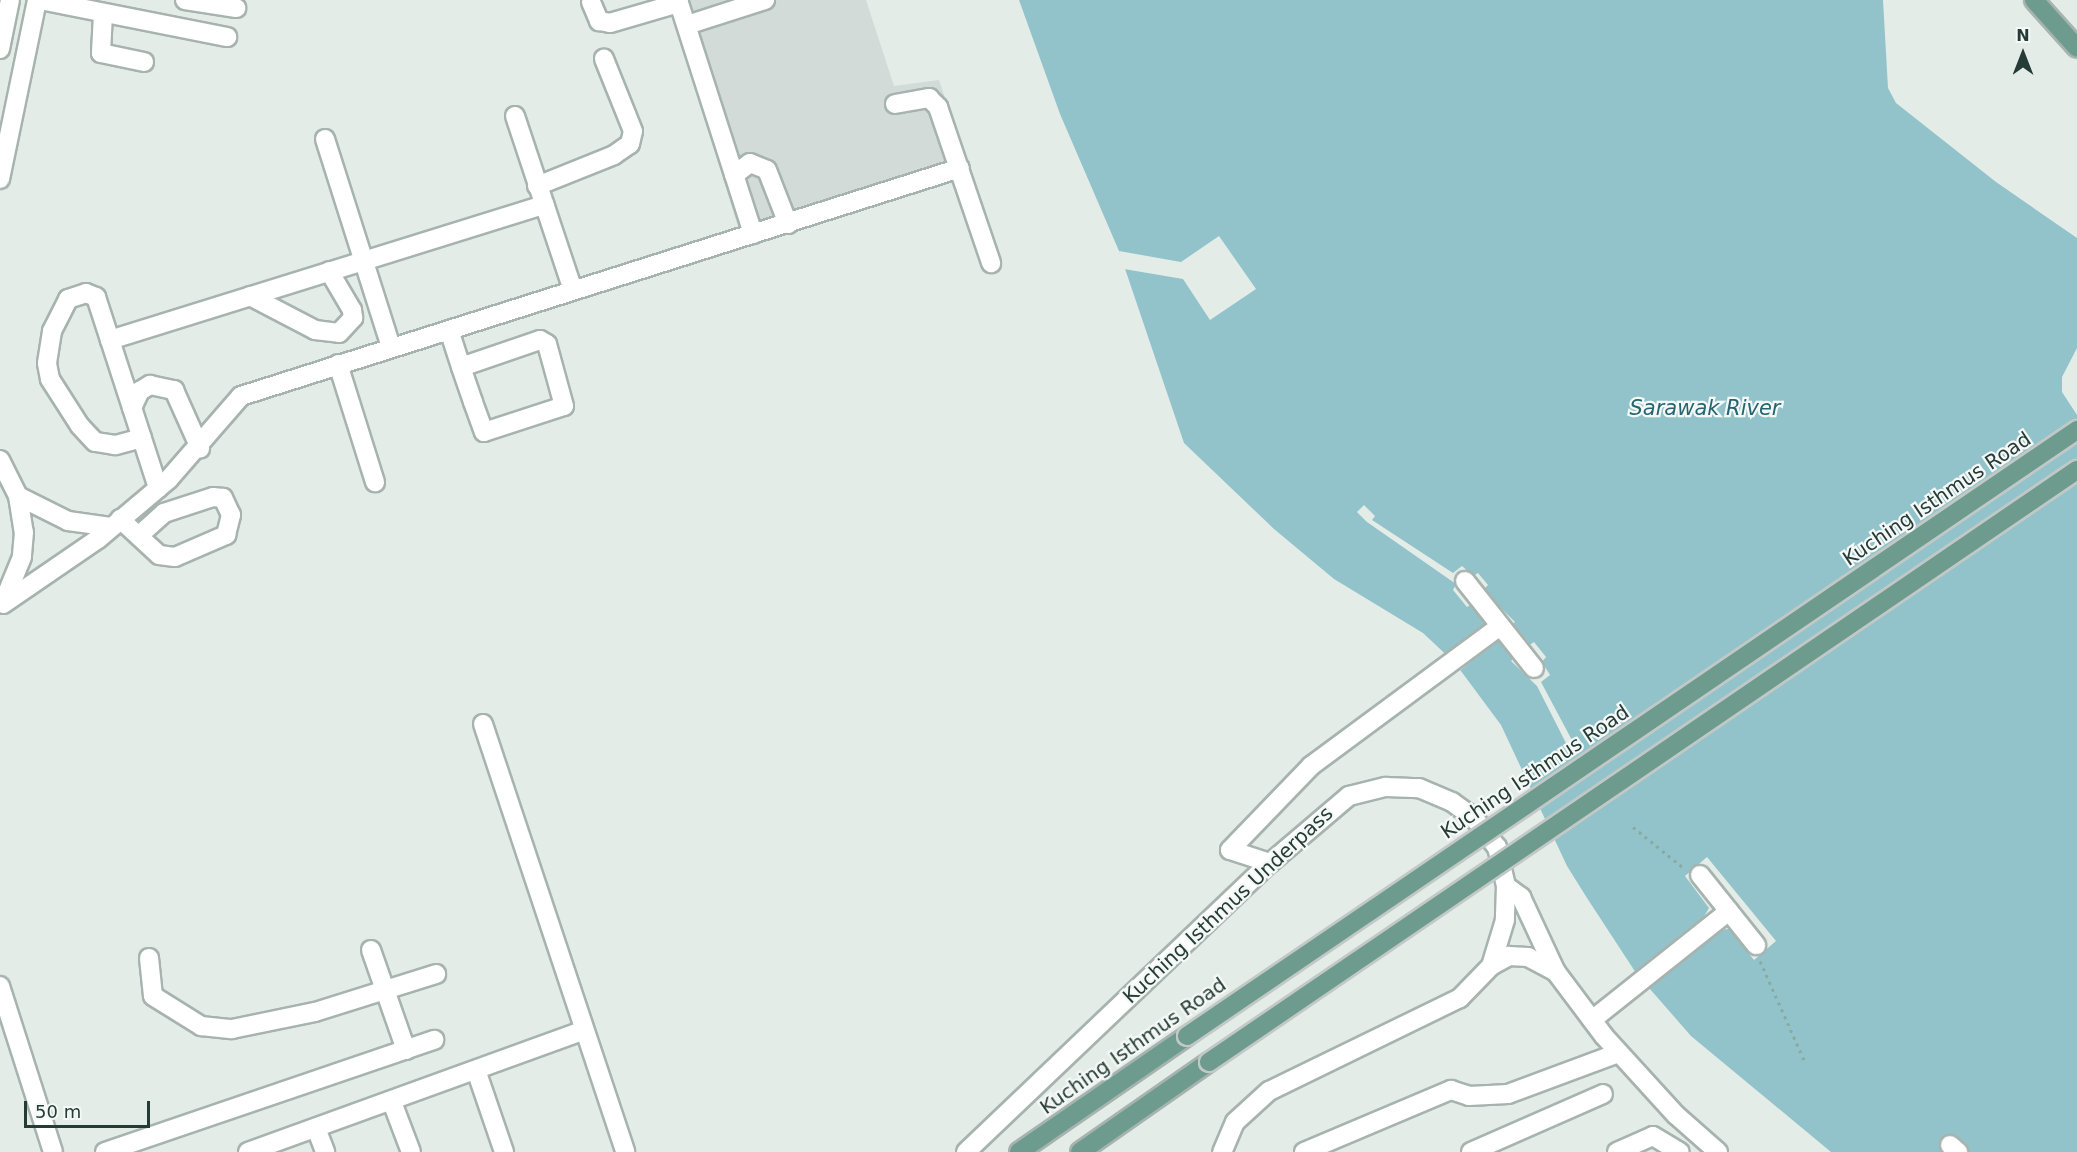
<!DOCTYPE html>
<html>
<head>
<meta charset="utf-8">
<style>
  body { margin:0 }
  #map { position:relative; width:2077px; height:1152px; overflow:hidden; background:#e4ece8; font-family:"DejaVu Sans",sans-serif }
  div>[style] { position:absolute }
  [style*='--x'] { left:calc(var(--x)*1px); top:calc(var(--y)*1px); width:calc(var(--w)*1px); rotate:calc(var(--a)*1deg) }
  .built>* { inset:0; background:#d2dbd7 }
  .water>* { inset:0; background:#92c3ca }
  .pier>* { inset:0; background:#e4ece8 }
  .path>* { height:3px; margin-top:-1.5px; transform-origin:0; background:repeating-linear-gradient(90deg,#88aba0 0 3px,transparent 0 7.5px) }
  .roads { filter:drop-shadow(2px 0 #a7b3af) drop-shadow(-2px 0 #a7b3af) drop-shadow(0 2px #a7b3af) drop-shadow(0 -2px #a7b3af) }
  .minor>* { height:18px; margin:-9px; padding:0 9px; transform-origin:9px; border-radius:9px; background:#fff }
  .major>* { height:18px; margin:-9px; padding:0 9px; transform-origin:9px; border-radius:9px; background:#6d9c8f }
  .bridges { filter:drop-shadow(2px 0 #c2c8c6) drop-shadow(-2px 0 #c2c8c6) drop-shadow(0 2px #c2c8c6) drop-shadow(0 -2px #c2c8c6) }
  .major-bridge>* { height:18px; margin:-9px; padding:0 9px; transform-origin:9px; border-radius:9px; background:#6d9c8f }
  span { translate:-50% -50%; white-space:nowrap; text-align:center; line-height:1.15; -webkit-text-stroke:4.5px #f4f8f6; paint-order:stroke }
  .street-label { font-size:20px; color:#253b35 }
  .water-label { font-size:21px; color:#266570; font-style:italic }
  .north { position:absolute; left:1993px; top:24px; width:60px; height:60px; -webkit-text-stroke:4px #f4f8f6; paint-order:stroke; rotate:0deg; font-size:16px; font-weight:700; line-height:24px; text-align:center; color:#253b35 }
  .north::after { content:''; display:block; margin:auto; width:21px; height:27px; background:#253b35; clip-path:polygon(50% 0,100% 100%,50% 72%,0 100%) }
  .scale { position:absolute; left:24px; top:1101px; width:126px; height:27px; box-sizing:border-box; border:3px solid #253b35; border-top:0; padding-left:8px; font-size:18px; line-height:21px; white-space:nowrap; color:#253b35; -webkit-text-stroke:4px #f4f8f6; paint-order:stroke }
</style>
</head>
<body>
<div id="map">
  <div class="built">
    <div style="clip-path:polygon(668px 0,866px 0,894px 86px,939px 80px,966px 159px,739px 230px)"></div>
  </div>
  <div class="water">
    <div style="clip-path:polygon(1019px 0,1883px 0,1888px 88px,1896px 103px,1996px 182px,2077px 238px,2077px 348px,2062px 377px,2062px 392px,2077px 415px,2077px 1152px,1831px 1152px,1691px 1036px,1636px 973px,1587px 898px,1567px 866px,1501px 725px,1455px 663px,1423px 633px,1334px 579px,1274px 529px,1184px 443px,1119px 251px,1060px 114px)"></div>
  </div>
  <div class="pier">
    <div style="clip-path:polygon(1219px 236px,1256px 289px,1210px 320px,1183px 279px,1124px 269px,1119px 251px,1181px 262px)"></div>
    <div style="clip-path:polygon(1364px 505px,1375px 516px,1372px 520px,1453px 573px,1462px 566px,1473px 576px,1478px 573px,1488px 585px,1483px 590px,1515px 622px,1510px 626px,1528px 646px,1534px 642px,1546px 657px,1542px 662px,1550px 675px,1541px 682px,1574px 744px,1569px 749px,1537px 686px,1511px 661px,1514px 658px,1511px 650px,1500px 638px,1461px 670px,1448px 655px,1487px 623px,1472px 604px,1467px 607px,1453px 590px,1456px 584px,1367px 522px,1357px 512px)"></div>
    <div style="clip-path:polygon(1707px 857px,1776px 941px,1754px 960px,1729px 929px,1717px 930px,1648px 989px,1636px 973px,1702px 920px,1709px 908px,1685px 876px)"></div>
  </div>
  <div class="path">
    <div style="--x:1633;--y:827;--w:67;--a:38.9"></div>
    <div style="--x:1760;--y:961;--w:108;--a:66"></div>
  </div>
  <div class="roads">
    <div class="minor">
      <div style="--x:40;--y:0;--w:191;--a:11.2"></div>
      <div style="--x:185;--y:0;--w:52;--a:8.9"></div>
      <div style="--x:678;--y:0;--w:246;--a:72.2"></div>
      <div style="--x:591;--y:2;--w:21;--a:67"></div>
      <div style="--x:599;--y:21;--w:11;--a:10"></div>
      <div style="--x:610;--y:23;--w:72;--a:-16.2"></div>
      <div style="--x:103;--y:14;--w:39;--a:93"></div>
      <div style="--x:101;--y:53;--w:44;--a:11.8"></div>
      <div style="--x:687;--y:25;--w:82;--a:-17.8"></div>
      <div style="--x:0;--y:49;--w:50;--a:-78.5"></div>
      <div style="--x:895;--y:104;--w:35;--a:-10"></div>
      <div style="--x:929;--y:98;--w:13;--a:45"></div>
      <div style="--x:938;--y:107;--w:165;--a:71.2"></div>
      <div style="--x:515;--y:116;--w:183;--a:71.6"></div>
      <div style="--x:325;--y:139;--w:218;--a:72.4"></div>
      <div style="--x:734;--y:175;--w:20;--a:-37"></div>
      <div style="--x:750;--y:163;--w:18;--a:22"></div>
      <div style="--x:767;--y:170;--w:58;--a:68.7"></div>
      <div style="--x:0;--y:179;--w:183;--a:-78.3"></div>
      <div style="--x:537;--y:186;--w:83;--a:-21.9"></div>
      <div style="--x:614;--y:155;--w:19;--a:-35"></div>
      <div style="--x:630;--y:144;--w:13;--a:-77"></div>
      <div style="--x:633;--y:131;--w:78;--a:-111.9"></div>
      <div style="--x:250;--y:296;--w:73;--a:27.6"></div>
      <div style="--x:315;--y:330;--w:24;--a:7"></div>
      <div style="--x:339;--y:333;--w:21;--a:-47"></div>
      <div style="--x:353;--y:318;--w:8;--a:-97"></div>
      <div style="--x:352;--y:310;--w:45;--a:-120.5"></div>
      <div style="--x:449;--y:330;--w:39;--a:72"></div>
      <div style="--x:461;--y:367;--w:37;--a:71"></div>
      <div style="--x:473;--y:402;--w:32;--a:70"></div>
      <div style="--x:484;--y:432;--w:84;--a:-18"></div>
      <div style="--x:564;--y:406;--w:64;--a:-105.3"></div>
      <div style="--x:547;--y:344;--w:8;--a:-150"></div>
      <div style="--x:540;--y:340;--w:83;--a:161.1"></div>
      <div style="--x:110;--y:340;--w:455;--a:-17.3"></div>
      <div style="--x:338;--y:364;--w:124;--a:72.6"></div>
      <div style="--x:132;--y:408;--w:19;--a:-65"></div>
      <div style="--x:140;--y:391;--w:12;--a:-31"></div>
      <div style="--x:150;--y:385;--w:25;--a:12"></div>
      <div style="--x:174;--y:390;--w:64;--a:65.9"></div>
      <div style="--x:142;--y:438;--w:28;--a:165"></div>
      <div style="--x:115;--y:445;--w:20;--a:-171"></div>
      <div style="--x:95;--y:442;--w:22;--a:-133"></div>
      <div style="--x:80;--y:426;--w:56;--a:-122.6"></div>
      <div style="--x:50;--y:379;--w:16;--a:-101"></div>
      <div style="--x:47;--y:363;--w:32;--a:-81"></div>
      <div style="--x:52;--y:331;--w:36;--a:-63"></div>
      <div style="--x:68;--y:299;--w:19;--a:-18"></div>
      <div style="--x:86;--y:293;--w:11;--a:22"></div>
      <div style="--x:96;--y:297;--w:45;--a:72"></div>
      <div style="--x:110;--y:340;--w:156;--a:72"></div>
      <div style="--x:0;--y:460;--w:40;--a:63.4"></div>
      <div style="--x:18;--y:496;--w:36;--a:81"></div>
      <div style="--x:24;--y:532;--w:25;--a:95"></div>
      <div style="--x:22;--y:557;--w:50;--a:112.4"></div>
      <div style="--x:18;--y:496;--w:56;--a:26.6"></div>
      <div style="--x:68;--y:521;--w:43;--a:7.9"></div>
      <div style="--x:120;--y:519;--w:53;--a:42.7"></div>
      <div style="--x:159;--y:555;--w:16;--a:7"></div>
      <div style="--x:175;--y:557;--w:56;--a:-23.3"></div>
      <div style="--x:226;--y:535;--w:21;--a:-76"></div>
      <div style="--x:231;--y:515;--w:19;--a:-115"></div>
      <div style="--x:223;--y:498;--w:10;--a:-174"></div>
      <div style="--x:213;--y:497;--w:52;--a:161.9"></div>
      <div style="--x:164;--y:513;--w:31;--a:138"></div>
      <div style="--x:1465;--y:581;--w:111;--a:51.6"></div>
      <div style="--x:3;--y:604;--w:115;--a:-34.4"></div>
      <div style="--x:98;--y:539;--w:92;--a:-40.1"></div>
      <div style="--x:168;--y:480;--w:111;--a:-49"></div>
      <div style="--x:241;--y:396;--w:754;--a:-17.59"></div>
      <div style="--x:483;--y:724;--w:451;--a:71.6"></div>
      <div style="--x:1270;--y:863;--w:42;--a:-162"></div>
      <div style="--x:1230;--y:850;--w:117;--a:-46"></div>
      <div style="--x:1311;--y:766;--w:235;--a:-36.5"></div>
      <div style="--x:1700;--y:875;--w:90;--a:51.3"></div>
      <div style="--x:1506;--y:886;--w:19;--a:36"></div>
      <div style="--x:1521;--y:897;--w:83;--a:65"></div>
      <div style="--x:1556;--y:972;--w:80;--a:53.1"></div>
      <div style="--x:1604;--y:1036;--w:107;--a:47.7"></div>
      <div style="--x:1676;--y:1115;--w:56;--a:41.4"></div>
      <div style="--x:371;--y:950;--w:106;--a:70.7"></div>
      <div style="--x:149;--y:958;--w:38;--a:84"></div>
      <div style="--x:153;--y:996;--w:57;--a:32"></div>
      <div style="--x:201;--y:1026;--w:31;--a:6"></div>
      <div style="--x:232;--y:1029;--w:85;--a:-11.6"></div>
      <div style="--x:315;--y:1012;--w:127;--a:-17.4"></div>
      <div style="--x:1491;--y:966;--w:21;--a:-29"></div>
      <div style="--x:1509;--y:956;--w:19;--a:3"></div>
      <div style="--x:1528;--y:957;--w:32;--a:28"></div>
      <div style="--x:0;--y:986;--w:174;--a:72.3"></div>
      <div style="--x:1592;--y:1020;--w:175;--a:-38.5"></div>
      <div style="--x:476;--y:1070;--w:87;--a:71.1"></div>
      <div style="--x:392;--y:1102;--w:53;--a:69.2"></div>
      <div style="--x:316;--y:1128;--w:26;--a:69"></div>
      <div style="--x:1950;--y:1145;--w:11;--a:41"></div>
      <div style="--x:105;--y:1152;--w:348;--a:-18.8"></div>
      <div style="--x:248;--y:1152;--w:356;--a:-19.9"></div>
      <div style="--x:966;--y:1152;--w:419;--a:-43.6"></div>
      <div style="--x:1270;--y:863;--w:104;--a:-40.3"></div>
      <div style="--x:1349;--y:796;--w:38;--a:-14"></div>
      <div style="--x:1386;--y:787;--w:33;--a:2"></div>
      <div style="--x:1419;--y:788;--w:36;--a:23"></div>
      <div style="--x:1452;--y:802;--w:27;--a:36"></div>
      <div style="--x:1474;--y:818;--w:37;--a:52"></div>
      <div style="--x:1497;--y:847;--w:40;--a:77"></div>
      <div style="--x:1506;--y:886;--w:34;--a:92"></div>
      <div style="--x:1505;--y:920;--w:48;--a:106.9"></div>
      <div style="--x:1491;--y:966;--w:45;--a:134.1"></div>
      <div style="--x:1460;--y:998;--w:212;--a:154"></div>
      <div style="--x:1269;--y:1091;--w:46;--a:137.6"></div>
      <div style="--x:1235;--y:1122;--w:33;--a:113"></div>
      <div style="--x:1304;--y:1152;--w:160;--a:-22.9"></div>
      <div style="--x:1451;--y:1090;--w:19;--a:18"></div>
      <div style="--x:1469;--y:1096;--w:39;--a:-3"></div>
      <div style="--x:1508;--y:1094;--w:117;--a:-20.4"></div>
      <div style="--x:1471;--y:1152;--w:144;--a:-23.7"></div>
      <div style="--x:1617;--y:1152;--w:39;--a:-24"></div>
      <div style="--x:1653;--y:1136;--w:31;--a:31"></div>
    </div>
    <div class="major">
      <div style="--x:2034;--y:0;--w:64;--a:48.1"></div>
      <div style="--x:1019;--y:1152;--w:204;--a:-34.6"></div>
      <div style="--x:1080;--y:1152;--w:157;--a:-34.9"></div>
    </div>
  </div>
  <div class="bridges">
    <div class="major-bridge">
      <div style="--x:1187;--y:1036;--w:1077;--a:-34.25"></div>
      <div style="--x:1209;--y:1062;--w:1051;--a:-34.3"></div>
    </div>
  </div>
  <div class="street-label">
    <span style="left:1937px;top:499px;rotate:-34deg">Kuching Isthmus Road</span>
    <span style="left:1535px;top:772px;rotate:-34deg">Kuching Isthmus Road</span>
    <span style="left:1228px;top:905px;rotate:-43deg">Kuching Isthmus Underpass</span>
    <span style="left:1133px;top:1046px;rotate:-35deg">Kuching Isthmus Road</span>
  </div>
  <div class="water-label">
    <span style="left:1705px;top:408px">Sarawak River</span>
  </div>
  <div class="north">N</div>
  <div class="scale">50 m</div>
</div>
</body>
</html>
